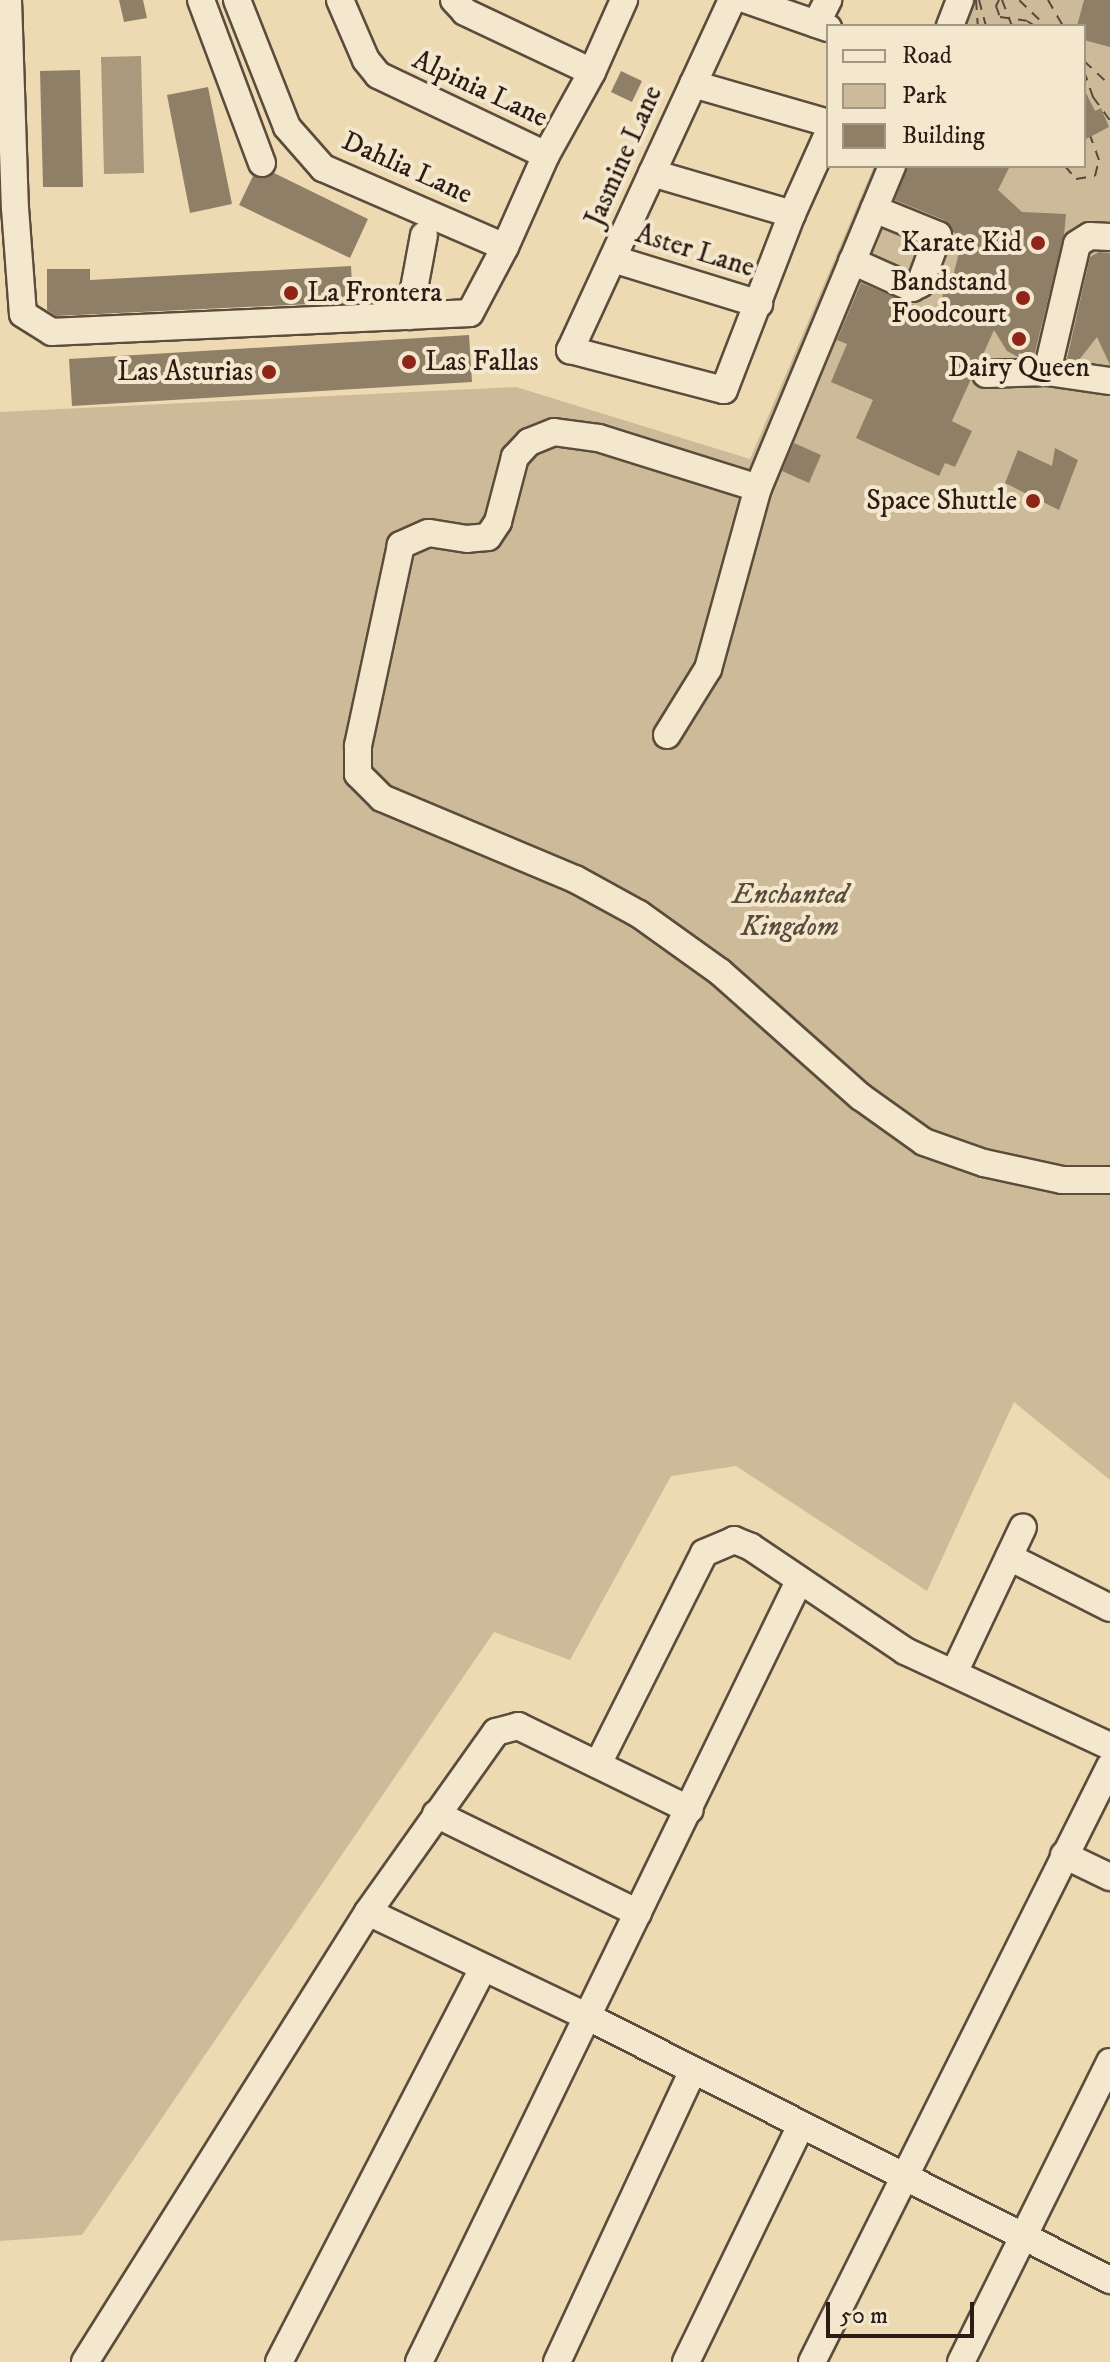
<!DOCTYPE html>
<html>
<head>
<meta charset="utf-8">
<style>
  body { margin:0 }
  #map { position:relative; width:1110px; height:2362px; overflow:hidden; background:#eddab3; font-family:"IM FELL DW Pica",serif }
  div>[style] { position:absolute }
  [style*='--x'] { left:calc(var(--x)*1px); top:calc(var(--y)*1px); width:calc(var(--w)*1px); rotate:calc(var(--a)*1deg) }
  .green>* { inset:0; background:#ccba98 }
  .water>* { inset:0; background:#ab997d }
  .ferry>* { height:2px; margin-top:-1px; transform-origin:0; background:repeating-linear-gradient(90deg,#584839 0 10px,transparent 0 18px) }
  .building>* { inset:0; background:#907f67 }
  .roads { filter:drop-shadow(2px 0 #5c4c3c) drop-shadow(-2px 0 #5c4c3c) drop-shadow(0 2px #5c4c3c) drop-shadow(0 -2px #5c4c3c) }
  .minor>* { height:26px; margin:-13px; padding:0 13px; transform-origin:13px; border-radius:13px; background:#f3e7ce }
  .dots>* { width:22px; height:22px; translate:-50% -50%; box-sizing:border-box; border:4px solid #f3e7ce; border-radius:50% }
  span { translate:-50% -50%; white-space:nowrap; text-align:center; line-height:1.15; -webkit-text-stroke:8px #f3e7ce; paint-order:stroke }
  .street-label { font-size:28px; color:#2c1c15 }
  .poi-label { font-size:28px; color:#2c1c15 }
  .right { translate:-100% -50%; text-align:right }
  .left { translate:0 -50%; text-align:left }
  .park-label { font-size:28px; color:#5c4b3c; font-style:italic }
  .legend { position:absolute; left:826px; top:24px; width:260px; height:144px; box-sizing:border-box; background:#f3e7ce; border:2px solid #a39684; margin:0; padding:10px 14px; list-style:none; font-size:24px; color:#2c1c15 }
  .legend li { display:flex; align-items:center; gap:16px; height:40px }
  .legend b { width:40px; border:2px solid #a39684 }
  .scale { position:absolute; left:826px; top:2302px; width:148px; height:36px; box-sizing:border-box; border:4px solid #2c1c15; border-top:0; padding-left:10px; font-size:24px; line-height:28px; white-space:nowrap; color:#2c1c15; -webkit-text-stroke:6px #f3e7ce; paint-order:stroke }
</style>
</head>
<body>
<div id="map">
  <div class="green">
    <div style="clip-path:polygon(944px 0,1110px 0,1110px 1480px,1014px 1402px,927px 1591px,736px 1466px,671px 1476px,570px 1660px,494px 1632px,82px 2235px,0 2241px,0 412px,516px 387px,750px 459px,874px 166px,1084px 166px,1084px 26px,933px 26px)"></div>
  </div>
  <div class="water">
    <div style="clip-path:polygon(141px 56px,144px 173px,104px 174px,101px 57px)"></div>
  </div>
  <div class="ferry">
    <div style="--x:976;--y:0;--w:26;--a:86"></div>
    <div style="--x:979;--y:0;--w:27;--a:75"></div>
    <div style="--x:999;--y:0;--w:7;--a:117"></div>
    <div style="--x:996;--y:6;--w:12;--a:70"></div>
    <div style="--x:1000;--y:17;--w:27;--a:8"></div>
    <div style="--x:1027;--y:21;--w:9;--a:32"></div>
    <div style="--x:1002;--y:0;--w:28;--a:69"></div>
    <div style="--x:1019;--y:0;--w:37;--a:44"></div>
    <div style="--x:1048;--y:0;--w:30;--a:60"></div>
    <div style="--x:1084;--y:61;--w:35;--a:43"></div>
    <div style="--x:1084;--y:71;--w:28;--a:71"></div>
    <div style="--x:1093;--y:97;--w:29;--a:54"></div>
    <div style="--x:1065;--y:166;--w:17;--a:50"></div>
    <div style="--x:1076;--y:179;--w:19;--a:-9"></div>
    <div style="--x:1095;--y:176;--w:16;--a:-76"></div>
    <div style="--x:1099;--y:160;--w:27;--a:-110"></div>
  </div>
  <div class="building">
    <div style="clip-path:polygon(119px 0,143px 0,147px 18px,124px 22px)"></div>
    <div style="clip-path:polygon(1084px 0,1110px 0,1110px 47px,1084px 40px,1084px 26px,1077px 26px)"></div>
    <div style="clip-path:polygon(80px 70px,83px 187px,43px 187px,40px 71px)"></div>
    <div style="clip-path:polygon(621px 71px,642px 81px,632px 102px,611px 92px)"></div>
    <div style="clip-path:polygon(208px 87px,232px 204px,190px 213px,167px 95px)"></div>
    <div style="clip-path:polygon(1084px 89px,1095px 111px,1101px 108px,1109px 127px,1084px 140px)"></div>
    <div style="clip-path:polygon(908px 166px,1010px 166px,998px 190px,1022px 212px,1066px 214px,1064px 235px,1034px 356px,1018px 357px,1007px 351px,994px 330px,981px 359px,972px 367px,971px 379px,952px 421px,972px 431px,955px 467px,945px 463px,939px 476px,856px 438px,873px 400px,831px 382px,847px 344px,837px 340px,861px 283px,938px 315px,945px 286px,950px 288px,963px 237px,954px 233px,944px 220px,895px 200px)"></div>
    <div style="clip-path:polygon(274px 173px,368px 219px,350px 258px,239px 205px,253px 176px,267px 178px)"></div>
    <div style="clip-path:polygon(1099px 252px,1110px 253px,1110px 365px,1097px 337px,1079px 360px,1067px 359px,1090px 257px)"></div>
    <div style="clip-path:polygon(351px 266px,353px 302px,56px 316px,47px 310px,47px 269px,90px 269px,90px 280px)"></div>
    <div style="clip-path:polygon(469px 335px,472px 382px,72px 406px,69px 359px)"></div>
    <div style="clip-path:polygon(794px 443px,821px 455px,809px 483px,782px 471px)"></div>
    <div style="clip-path:polygon(1055px 448px,1078px 460px,1059px 510px,1005px 483px,1018px 450px,1052px 466px)"></div>
  </div>
  <div class="roads">
    <div class="minor">
      <div style="--x:8;--y:0;--w:208;--a:88.1"></div>
      <div style="--x:15;--y:208;--w:106;--a:85.7"></div>
      <div style="--x:23;--y:314;--w:34;--a:32"></div>
      <div style="--x:52;--y:332;--w:418;--a:-2.6"></div>
      <div style="--x:470;--y:313;--w:75;--a:-62.1"></div>
      <div style="--x:505;--y:247;--w:101;--a:-66"></div>
      <div style="--x:546;--y:155;--w:95;--a:-61"></div>
      <div style="--x:592;--y:72;--w:79;--a:-66"></div>
      <div style="--x:201;--y:0;--w:174;--a:69.5"></div>
      <div style="--x:237;--y:0;--w:136;--a:68.5"></div>
      <div style="--x:287;--y:127;--w:55;--a:48.7"></div>
      <div style="--x:323;--y:168;--w:198;--a:23.5"></div>
      <div style="--x:340;--y:0;--w:65;--a:66.6"></div>
      <div style="--x:366;--y:60;--w:19;--a:51"></div>
      <div style="--x:378;--y:75;--w:186;--a:25.5"></div>
      <div style="--x:454;--y:0;--w:16;--a:47"></div>
      <div style="--x:465;--y:12;--w:140;--a:25.3"></div>
      <div style="--x:732;--y:0;--w:386;--a:114.8"></div>
      <div style="--x:570;--y:350;--w:159;--a:14.6"></div>
      <div style="--x:724;--y:390;--w:189;--a:-68.9"></div>
      <div style="--x:792;--y:214;--w:88;--a:-65.8"></div>
      <div style="--x:747;--y:0;--w:86;--a:19.1"></div>
      <div style="--x:816;--y:24;--w:27;--a:-63"></div>
      <div style="--x:950;--y:26;--w:28;--a:-69"></div>
      <div style="--x:693;--y:84;--w:141;--a:16.1"></div>
      <div style="--x:652;--y:173;--w:146;--a:16.3"></div>
      <div style="--x:613;--y:259;--w:153;--a:17.1"></div>
      <div style="--x:852;--y:261;--w:66;--a:24.2"></div>
      <div style="--x:912;--y:288;--w:9;--a:-27"></div>
      <div style="--x:920;--y:284;--w:52;--a:-69.8"></div>
      <div style="--x:938;--y:235;--w:69;--a:-157.9"></div>
      <div style="--x:409;--y:316;--w:82;--a:-79.5"></div>
      <div style="--x:1047;--y:372;--w:131;--a:-76.8"></div>
      <div style="--x:1077;--y:244;--w:15;--a:-32"></div>
      <div style="--x:1090;--y:236;--w:20;--a:3"></div>
      <div style="--x:986;--y:374;--w:61;--a:-1.9"></div>
      <div style="--x:1047;--y:372;--w:64;--a:8.1"></div>
      <div style="--x:758;--y:488;--w:168;--a:-162.6"></div>
      <div style="--x:598;--y:438;--w:44;--a:-172.2"></div>
      <div style="--x:554;--y:432;--w:27;--a:158"></div>
      <div style="--x:529;--y:442;--w:21;--a:133"></div>
      <div style="--x:515;--y:457;--w:67;--a:104.7"></div>
      <div style="--x:498;--y:522;--w:18;--a:124"></div>
      <div style="--x:488;--y:537;--w:21;--a:175"></div>
      <div style="--x:467;--y:539;--w:39;--a:-171"></div>
      <div style="--x:428;--y:533;--w:30;--a:156"></div>
      <div style="--x:401;--y:545;--w:206;--a:102.1"></div>
      <div style="--x:358;--y:746;--w:28;--a:90"></div>
      <div style="--x:358;--y:774;--w:34;--a:45"></div>
      <div style="--x:382;--y:798;--w:209;--a:22.8"></div>
      <div style="--x:575;--y:879;--w:73;--a:28.7"></div>
      <div style="--x:639;--y:914;--w:100;--a:35.6"></div>
      <div style="--x:720;--y:972;--w:188;--a:41.6"></div>
      <div style="--x:861;--y:1097;--w:77;--a:35.5"></div>
      <div style="--x:924;--y:1142;--w:64;--a:19.3"></div>
      <div style="--x:984;--y:1163;--w:80;--a:12.3"></div>
      <div style="--x:1062;--y:1180;--w:48;--a:0"></div>
      <div style="--x:667;--y:735;--w:78;--a:-58.2"></div>
      <div style="--x:708;--y:669;--w:188;--a:-74.6"></div>
      <div style="--x:758;--y:488;--w:349;--a:-67.4"></div>
      <div style="--x:1009;--y:1557;--w:113;--a:26.8"></div>
      <div style="--x:954;--y:1673;--w:161;--a:-64.7"></div>
      <div style="--x:598;--y:1764;--w:236;--a:-63.3"></div>
      <div style="--x:704;--y:1553;--w:33;--a:-23"></div>
      <div style="--x:734;--y:1540;--w:18;--a:22"></div>
      <div style="--x:751;--y:1547;--w:186;--a:34"></div>
      <div style="--x:905;--y:1651;--w:226;--a:24.9"></div>
      <div style="--x:436;--y:1814;--w:225;--a:26.1"></div>
      <div style="--x:1064;--y:1855;--w:51;--a:25.6"></div>
      <div style="--x:368;--y:1912;--w:242;--a:25.5"></div>
      <div style="--x:586;--y:2016;--w:587;--a:26.74"></div>
      <div style="--x:85;--y:2362;--w:532;--a:-57.83"></div>
      <div style="--x:368;--y:1912;--w:221;--a:-54.6"></div>
      <div style="--x:496;--y:1732;--w:23;--a:-15"></div>
      <div style="--x:518;--y:1726;--w:191;--a:26"></div>
      <div style="--x:279;--y:2362;--w:444;--a:-62.6"></div>
      <div style="--x:419;--y:2362;--w:869;--a:-64.05"></div>
      <div style="--x:557;--y:2362;--w:320;--a:-65"></div>
      <div style="--x:686;--y:2362;--w:263;--a:-64.1"></div>
      <div style="--x:812;--y:2362;--w:666;--a:-63.43"></div>
      <div style="--x:961;--y:2362;--w:335;--a:-63.6"></div>
    </div>
  </div>
  <div class="dots">
    <div style="left:1038px;top:243px;background:#8f2418"></div>
    <div style="left:291px;top:293px;background:#8f2418"></div>
    <div style="left:1023px;top:298px;background:#8f2418"></div>
    <div style="left:1019px;top:339px;background:#8f2418"></div>
    <div style="left:409px;top:362px;background:#8f2418"></div>
    <div style="left:269px;top:372px;background:#8f2418"></div>
    <div style="left:1033px;top:501px;background:#8f2418"></div>
  </div>
  <div class="street-label">
    <span style="left:480px;top:89px;rotate:25deg">Alpinia Lane</span>
    <span style="left:624px;top:156px;rotate:-66deg">Jasmine Lane</span>
    <span style="left:407px;top:168px;rotate:24deg">Dahlia Lane</span>
    <span style="left:695px;top:251px;rotate:17deg">Aster Lane</span>
  </div>
  <div class="poi-label">
    <span class="right" style="left:1022px;top:243px">Karate Kid</span>
    <span class="right" style="left:1007px;top:298px">Bandstand<br>Foodcourt</span>
    <span class="left" style="left:307px;top:293px">La Frontera</span>
    <span class="left" style="left:425px;top:362px">Las Fallas</span>
    <span style="left:1019px;top:368px">Dairy Queen</span>
    <span class="right" style="left:253px;top:372px">Las Asturias</span>
    <span class="right" style="left:1017px;top:501px">Space Shuttle</span>
  </div>
  <div class="park-label">
    <span style="left:790px;top:911px">Enchanted<br>Kingdom</span>
  </div>
  <ul class="legend">
  <li><b style="height:10px;background:#f3e7ce"></b>Road</li>
  <li><b style="height:22px;background:#ccba98"></b>Park</li>
  <li><b style="height:22px;background:#907f67"></b>Building</li>
  </ul>
  <div class="scale">50 m</div>
</div>
</body>
</html>
